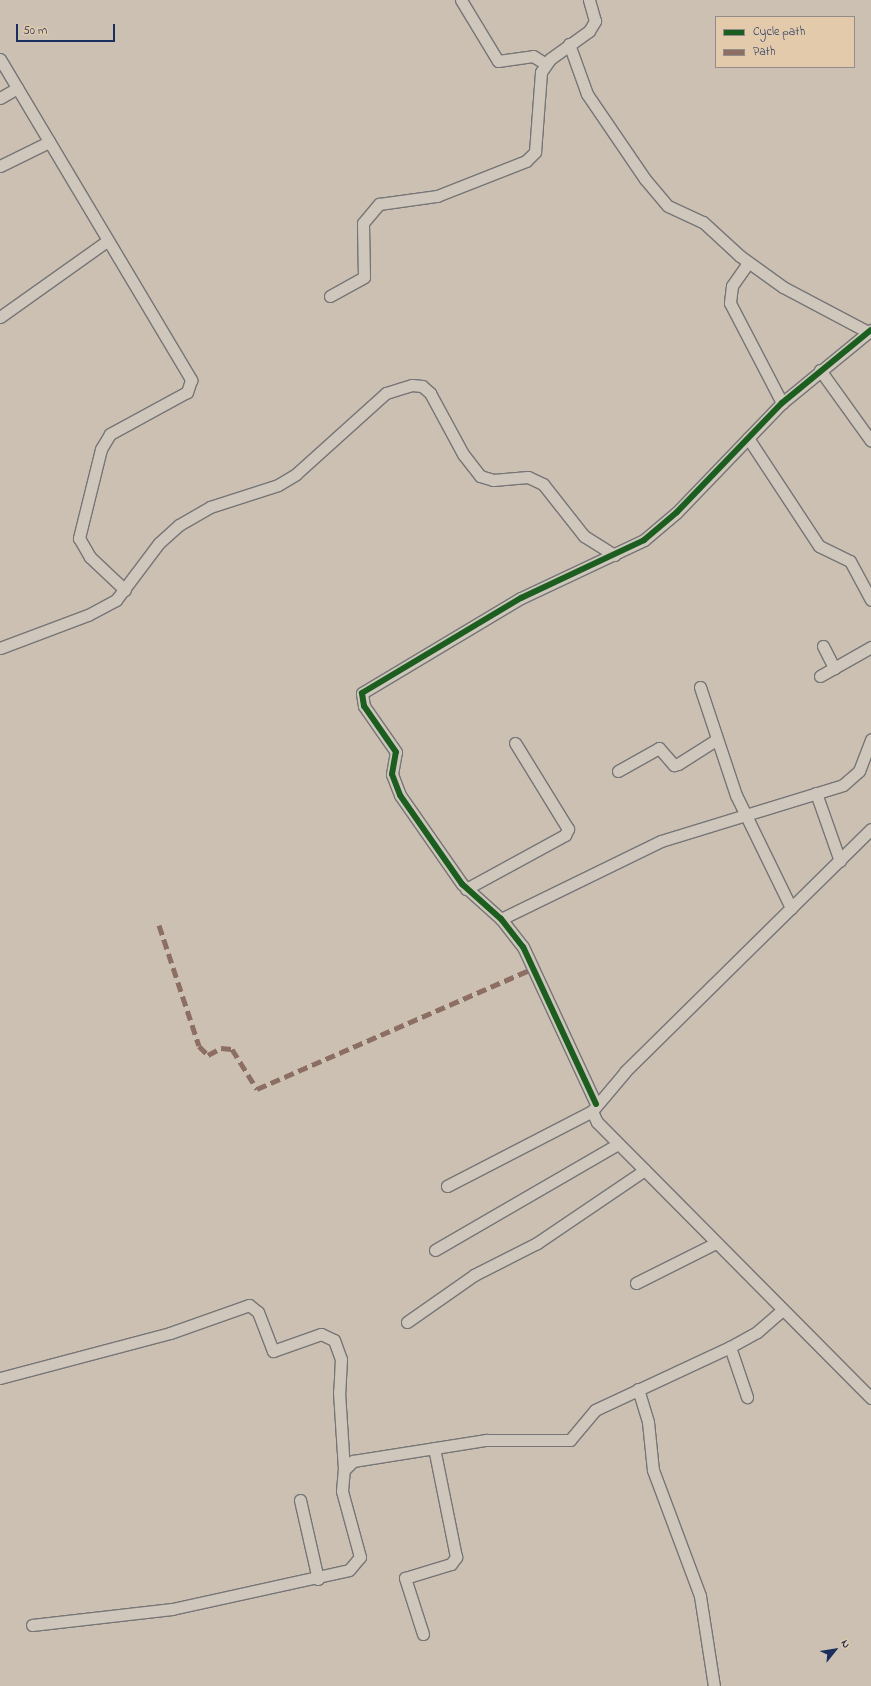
<!DOCTYPE html>
<html>
<head>
<meta charset="utf-8">
<style>
  body { margin:0 }
  #map { position:relative; width:871px; height:1686px; overflow:hidden; background:#cbc0b1; font-family:"Indie Flower",sans-serif }
  div>[style] { position:absolute }
  [style*='--x'] { left:calc(var(--x)*1px); top:calc(var(--y)*1px); width:calc(var(--w)*1px); rotate:calc(var(--a)*1deg) }
  .roads { filter:drop-shadow(1px 0 #767577) drop-shadow(-1px 0 #767577) drop-shadow(0 1px #767577) drop-shadow(0 -1px #767577) }
  .minor>* { height:11px; margin:-5.5px; padding:0 5.5px; transform-origin:5.5px; border-radius:5.5px; background:#cfc7bb }
  .quiet>* { height:5px; margin-top:-2.5px; transform-origin:0; background:repeating-linear-gradient(90deg,#8d6e63 0 10px,transparent 0 15px) }
  .cycleway>* { height:6px; margin:-3px; padding:0 3px; transform-origin:3px; border-radius:3px; background:#1b5e20 }
  span { translate:-50% -50%; white-space:nowrap; text-align:center; line-height:1.15; -webkit-text-stroke:3.5px #e2caab; paint-order:stroke }
  .legend { position:absolute; left:715px; top:16px; width:140px; height:52px; box-sizing:border-box; background:#e2caab; border:1px solid #928c8c; margin:0; padding:5px 7px; list-style:none; font-size:12px; color:#1b2f5e }
  .legend li { display:flex; align-items:center; gap:8px; height:20px }
  .legend b { width:20px; border:1px solid #928c8c }
  .north { position:absolute; left:815px; top:1630px; width:40px; height:40px; -webkit-text-stroke:3px #e2caab; paint-order:stroke; rotate:60deg; font-size:11px; font-weight:700; line-height:16px; text-align:center; color:#1b2f5e }
  .north::after { content:''; display:block; margin:auto; width:14px; height:18px; background:#1b2f5e; clip-path:polygon(50% 0,100% 100%,50% 72%,0 100%) }
  .scale { position:absolute; left:16px; top:24px; width:99px; height:18px; box-sizing:border-box; border:2px solid #1b2f5e; border-top:0; padding-left:5px; font-size:12px; line-height:14px; white-space:nowrap; color:#1b2f5e; -webkit-text-stroke:3px #e2caab; paint-order:stroke }
</style>
</head>
<body>
<div id="map">
  <div class="roads">
    <div class="minor">
      <div style="--x:461;--y:0;--w:71;--a:58.8"></div>
      <div style="--x:498;--y:61;--w:35;--a:-8"></div>
      <div style="--x:533;--y:56;--w:15;--a:32"></div>
      <div style="--x:569;--y:44;--w:53;--a:70.2"></div>
      <div style="--x:587;--y:94;--w:103;--a:55.7"></div>
      <div style="--x:645;--y:179;--w:35;--a:50"></div>
      <div style="--x:668;--y:206;--w:38;--a:25"></div>
      <div style="--x:703;--y:222;--w:50;--a:42.6"></div>
      <div style="--x:740;--y:256;--w:53;--a:35.8"></div>
      <div style="--x:783;--y:287;--w:96;--a:27.9"></div>
      <div style="--x:0;--y:59;--w:374;--a:59.2"></div>
      <div style="--x:191;--y:380;--w:13;--a:108"></div>
      <div style="--x:187;--y:392;--w:88;--a:151.4"></div>
      <div style="--x:110;--y:434;--w:17;--a:121"></div>
      <div style="--x:101;--y:449;--w:92;--a:103.9"></div>
      <div style="--x:79;--y:538;--w:22;--a:60"></div>
      <div style="--x:90;--y:557;--w:48;--a:43.3"></div>
      <div style="--x:0;--y:98;--w:20;--a:-30"></div>
      <div style="--x:0;--y:166;--w:55;--a:-26.1"></div>
      <div style="--x:748;--y:263;--w:28;--a:125"></div>
      <div style="--x:732;--y:286;--w:17;--a:97"></div>
      <div style="--x:730;--y:303;--w:113;--a:62.5"></div>
      <div style="--x:330;--y:296;--w:39;--a:-29"></div>
      <div style="--x:364;--y:277;--w:54;--a:-91.1"></div>
      <div style="--x:363;--y:223;--w:25;--a:-50"></div>
      <div style="--x:379;--y:204;--w:59;--a:-7.9"></div>
      <div style="--x:437;--y:196;--w:96;--a:-21.5"></div>
      <div style="--x:526;--y:161;--w:13;--a:-45"></div>
      <div style="--x:535;--y:152;--w:80;--a:-85.7"></div>
      <div style="--x:541;--y:72;--w:16;--a:-55"></div>
      <div style="--x:550;--y:59;--w:48;--a:-35.7"></div>
      <div style="--x:589;--y:31;--w:12;--a:-59"></div>
      <div style="--x:595;--y:21;--w:22;--a:-106"></div>
      <div style="--x:0;--y:317;--w:131;--a:-35.4"></div>
      <div style="--x:820;--y:370;--w:87;--a:54.3"></div>
      <div style="--x:748;--y:438;--w:129;--a:56.7"></div>
      <div style="--x:819;--y:546;--w:34;--a:26"></div>
      <div style="--x:850;--y:561;--w:44;--a:61.7"></div>
      <div style="--x:823;--y:646;--w:25;--a:63"></div>
      <div style="--x:0;--y:648;--w:94;--a:-20.6"></div>
      <div style="--x:88;--y:615;--w:32;--a:-28"></div>
      <div style="--x:116;--y:600;--w:71;--a:-53"></div>
      <div style="--x:159;--y:543;--w:27;--a:-42"></div>
      <div style="--x:179;--y:525;--w:36;--a:-30"></div>
      <div style="--x:210;--y:507;--w:71;--a:-17.9"></div>
      <div style="--x:278;--y:485;--w:21;--a:-31"></div>
      <div style="--x:296;--y:474;--w:121;--a:-42"></div>
      <div style="--x:386;--y:393;--w:27;--a:-17"></div>
      <div style="--x:412;--y:385;--w:10;--a:6"></div>
      <div style="--x:422;--y:386;--w:11;--a:41"></div>
      <div style="--x:430;--y:393;--w:69;--a:61.6"></div>
      <div style="--x:463;--y:454;--w:28;--a:52"></div>
      <div style="--x:480;--y:476;--w:14;--a:17"></div>
      <div style="--x:493;--y:480;--w:35;--a:-5"></div>
      <div style="--x:528;--y:477;--w:17;--a:25"></div>
      <div style="--x:543;--y:484;--w:66;--a:51.7"></div>
      <div style="--x:584;--y:536;--w:36;--a:32"></div>
      <div style="--x:820;--y:676;--w:59;--a:-29.6"></div>
      <div style="--x:700;--y:687;--w:114;--a:71.6"></div>
      <div style="--x:736;--y:795;--w:126;--a:64"></div>
      <div style="--x:618;--y:771;--w:47;--a:-29.3"></div>
      <div style="--x:659;--y:748;--w:23;--a:49"></div>
      <div style="--x:674;--y:765;--w:4;--a:-14"></div>
      <div style="--x:678;--y:764;--w:45;--a:-32.3"></div>
      <div style="--x:816;--y:793;--w:72;--a:70.6"></div>
      <div style="--x:871;--y:829;--w:346;--a:135.4"></div>
      <div style="--x:625;--y:1072;--w:51;--a:130.2"></div>
      <div style="--x:592;--y:1111;--w:12;--a:66"></div>
      <div style="--x:597;--y:1122;--w:389;--a:45.2"></div>
      <div style="--x:466;--y:889;--w:113;--a:-28.6"></div>
      <div style="--x:565;--y:835;--w:7;--a:-63"></div>
      <div style="--x:568;--y:829;--w:101;--a:-121.6"></div>
      <div style="--x:501;--y:919;--w:178;--a:-26"></div>
      <div style="--x:661;--y:841;--w:190;--a:-17.1"></div>
      <div style="--x:843;--y:785;--w:21;--a:-41"></div>
      <div style="--x:859;--y:771;--w:34;--a:-69"></div>
      <div style="--x:596;--y:1104;--w:173;--a:-114.9"></div>
      <div style="--x:523;--y:947;--w:36;--a:-128"></div>
      <div style="--x:501;--y:919;--w:52;--a:-138.1"></div>
      <div style="--x:462;--y:884;--w:108;--a:-124.9"></div>
      <div style="--x:400;--y:795;--w:22;--a:-111"></div>
      <div style="--x:392;--y:774;--w:22;--a:-80"></div>
      <div style="--x:396;--y:752;--w:56;--a:-124.8"></div>
      <div style="--x:364;--y:706;--w:13;--a:-99"></div>
      <div style="--x:362;--y:693;--w:185;--a:-30.9"></div>
      <div style="--x:521;--y:598;--w:136;--a:-25.2"></div>
      <div style="--x:644;--y:540;--w:43;--a:-40.3"></div>
      <div style="--x:677;--y:512;--w:151;--a:-46.1"></div>
      <div style="--x:782;--y:403;--w:115;--a:-39.4"></div>
      <div style="--x:447;--y:1186;--w:163;--a:-27.3"></div>
      <div style="--x:435;--y:1250;--w:211;--a:-30.1"></div>
      <div style="--x:636;--y:1283;--w:89;--a:-26.6"></div>
      <div style="--x:407;--y:1322;--w:82;--a:-35"></div>
      <div style="--x:474;--y:1275;--w:71;--a:-26.9"></div>
      <div style="--x:537;--y:1243;--w:130;--a:-34.1"></div>
      <div style="--x:730;--y:1347;--w:53;--a:71.2"></div>
      <div style="--x:0;--y:1378;--w:176;--a:-14.8"></div>
      <div style="--x:170;--y:1333;--w:84;--a:-19.5"></div>
      <div style="--x:249;--y:1305;--w:11;--a:38"></div>
      <div style="--x:258;--y:1312;--w:42;--a:69"></div>
      <div style="--x:273;--y:1351;--w:51;--a:-19.5"></div>
      <div style="--x:321;--y:1334;--w:14;--a:25"></div>
      <div style="--x:334;--y:1340;--w:20;--a:70"></div>
      <div style="--x:341;--y:1359;--w:33;--a:93"></div>
      <div style="--x:339;--y:1392;--w:78;--a:86.3"></div>
      <div style="--x:638;--y:1389;--w:34;--a:73"></div>
      <div style="--x:648;--y:1422;--w:48;--a:84.1"></div>
      <div style="--x:653;--y:1470;--w:134;--a:69.5"></div>
      <div style="--x:700;--y:1596;--w:91;--a:81.2"></div>
      <div style="--x:300;--y:1500;--w:81;--a:77.2"></div>
      <div style="--x:32;--y:1625;--w:141;--a:-6.5"></div>
      <div style="--x:172;--y:1609;--w:181;--a:-12.4"></div>
      <div style="--x:349;--y:1570;--w:17;--a:-50"></div>
      <div style="--x:360;--y:1557;--w:68;--a:-105.3"></div>
      <div style="--x:342;--y:1491;--w:21;--a:-85"></div>
      <div style="--x:344;--y:1470;--w:13;--a:-45"></div>
      <div style="--x:353;--y:1461;--w:135;--a:-9"></div>
      <div style="--x:486;--y:1440;--w:84;--a:0"></div>
      <div style="--x:570;--y:1440;--w:39;--a:-50"></div>
      <div style="--x:595;--y:1410;--w:149;--a:-25"></div>
      <div style="--x:730;--y:1347;--w:31;--a:-29"></div>
      <div style="--x:757;--y:1332;--w:33;--a:-41"></div>
      <div style="--x:423;--y:1634;--w:59;--a:-107.8"></div>
      <div style="--x:405;--y:1578;--w:48;--a:-16.9"></div>
      <div style="--x:451;--y:1564;--w:9;--a:-54"></div>
      <div style="--x:456;--y:1557;--w:111;--a:-101.4"></div>
    </div>
  </div>
  <div class="quiet">
    <div style="--x:159;--y:925;--w:127;--a:71.7"></div>
    <div style="--x:199;--y:1046;--w:13;--a:45"></div>
    <div style="--x:208;--y:1055;--w:15;--a:-28"></div>
    <div style="--x:221;--y:1048;--w:11;--a:5"></div>
    <div style="--x:232;--y:1049;--w:47;--a:58"></div>
    <div style="--x:257;--y:1089;--w:302;--a:-23.6"></div>
  </div>
  <div class="cycleway">
    <div style="--x:596;--y:1104;--w:173;--a:-114.9"></div>
    <div style="--x:523;--y:947;--w:36;--a:-128"></div>
    <div style="--x:501;--y:919;--w:52;--a:-138.1"></div>
    <div style="--x:462;--y:884;--w:108;--a:-124.9"></div>
    <div style="--x:400;--y:795;--w:22;--a:-111"></div>
    <div style="--x:392;--y:774;--w:22;--a:-80"></div>
    <div style="--x:396;--y:752;--w:56;--a:-124.8"></div>
    <div style="--x:364;--y:706;--w:13;--a:-99"></div>
    <div style="--x:362;--y:693;--w:185;--a:-30.9"></div>
    <div style="--x:521;--y:598;--w:136;--a:-25.2"></div>
    <div style="--x:644;--y:540;--w:43;--a:-40.3"></div>
    <div style="--x:677;--y:512;--w:151;--a:-46.1"></div>
    <div style="--x:782;--y:403;--w:115;--a:-39.4"></div>
  </div>
  <ul class="legend">
  <li><b style="height:5px;background:#1b5e20"></b>Cycle path</li>
  <li><b style="height:5px;background:#8d6e63"></b>Path</li>
  </ul>
  <div class="north">N</div>
  <div class="scale">50 m</div>
</div>
</body>
</html>
